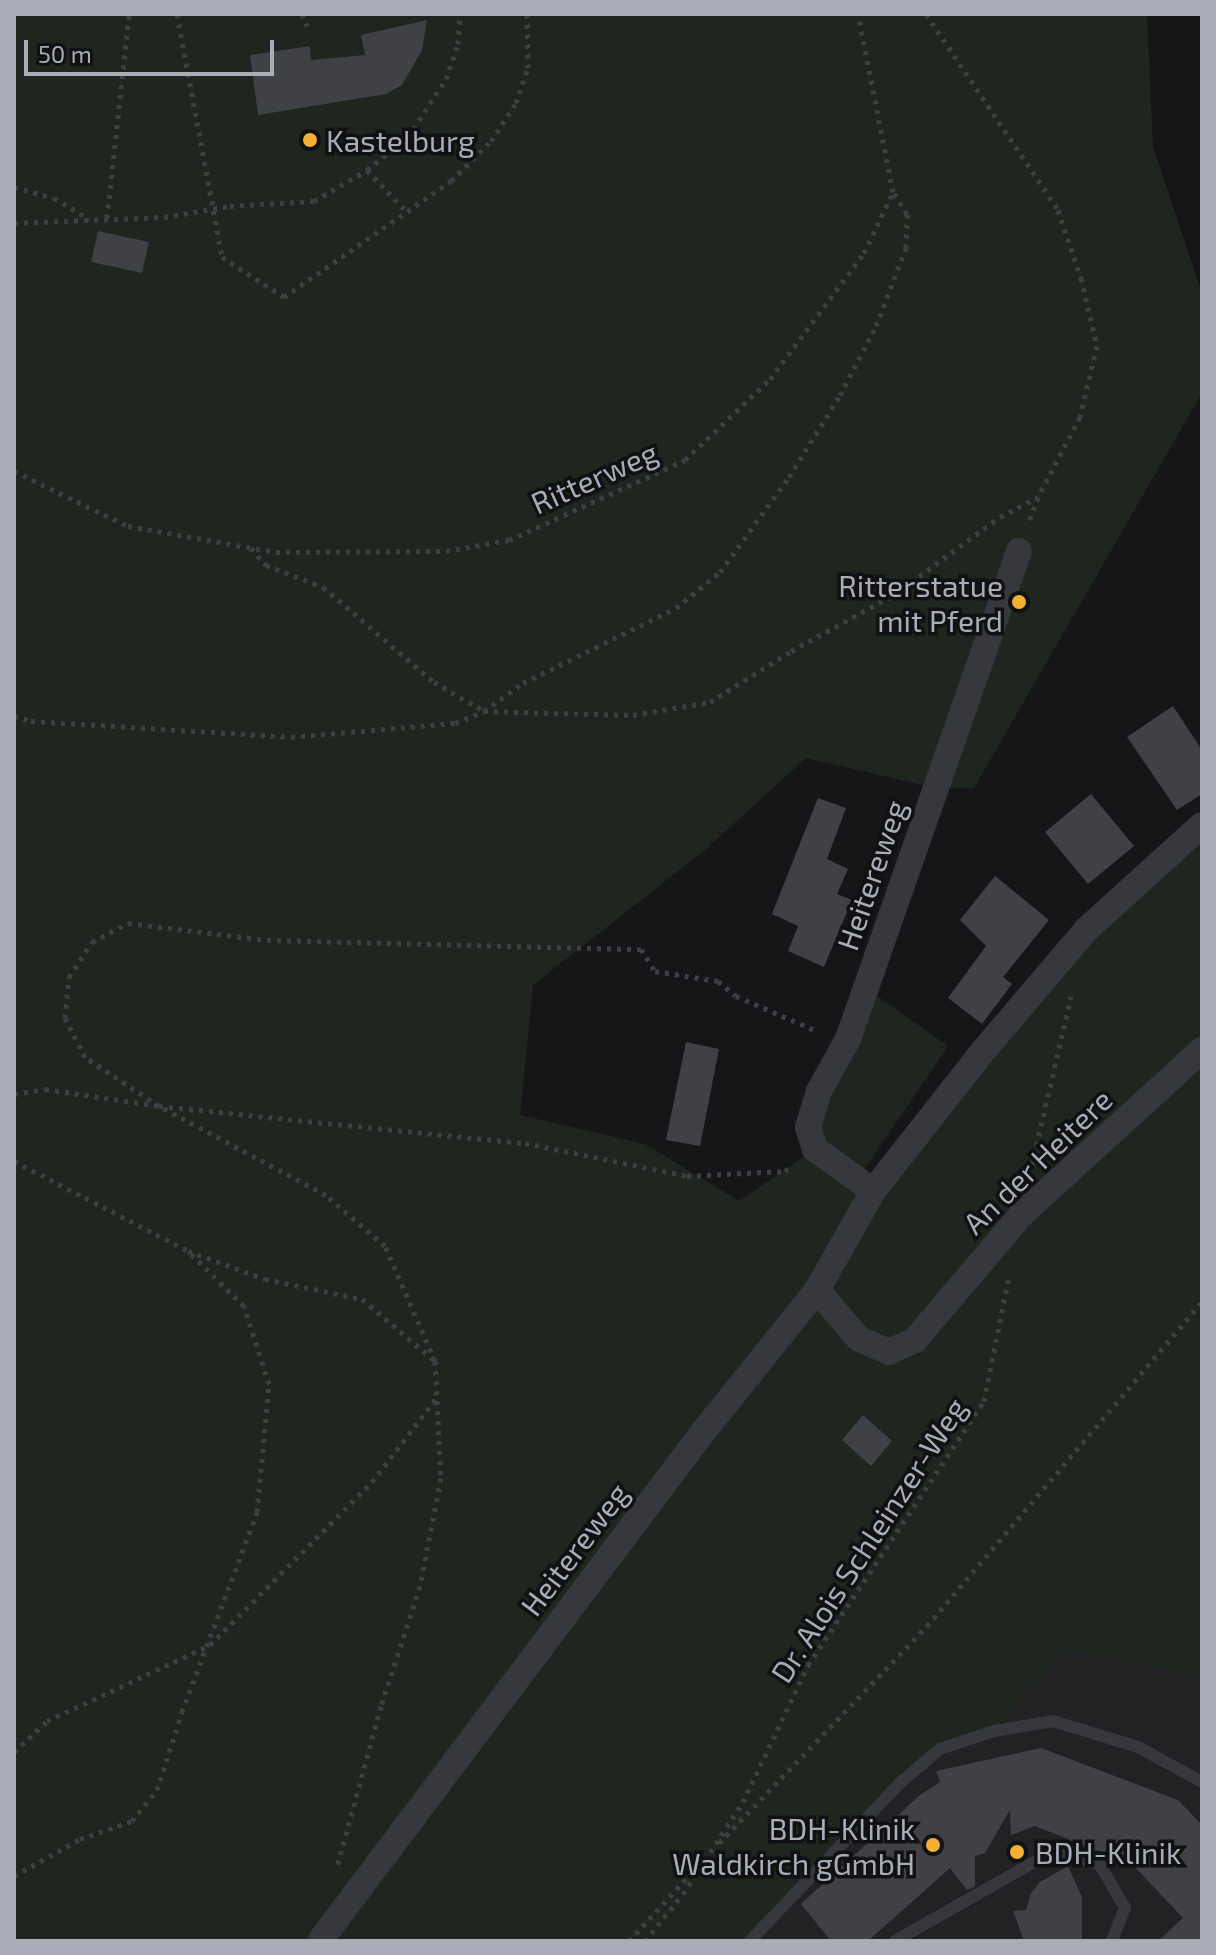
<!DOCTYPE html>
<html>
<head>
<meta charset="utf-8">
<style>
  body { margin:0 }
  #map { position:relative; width:1216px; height:1955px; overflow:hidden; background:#161618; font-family:"Exo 2",sans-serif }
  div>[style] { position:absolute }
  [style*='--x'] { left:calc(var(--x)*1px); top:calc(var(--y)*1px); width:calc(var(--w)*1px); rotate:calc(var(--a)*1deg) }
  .built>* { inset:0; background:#222225 }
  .green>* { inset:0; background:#1e261f }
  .building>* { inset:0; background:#404145 }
  .path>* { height:5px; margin-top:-2.5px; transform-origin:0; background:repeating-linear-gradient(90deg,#3d3f44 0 4px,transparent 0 10px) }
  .lane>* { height:12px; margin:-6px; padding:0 6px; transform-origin:6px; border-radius:6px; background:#37383d }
  .street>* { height:26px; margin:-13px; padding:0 13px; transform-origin:13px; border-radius:13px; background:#37383d }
  .path-bridge>* { height:5px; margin-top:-2.5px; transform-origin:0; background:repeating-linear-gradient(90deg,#3d3f44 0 4px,transparent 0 10px) }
  .dots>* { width:22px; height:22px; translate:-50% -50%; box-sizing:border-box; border:4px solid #111113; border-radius:50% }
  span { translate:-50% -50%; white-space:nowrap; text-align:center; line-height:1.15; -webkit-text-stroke:7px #111113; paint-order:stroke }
  .poi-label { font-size:30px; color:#a8adb8 }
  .left { translate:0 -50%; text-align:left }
  .right { translate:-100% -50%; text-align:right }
  .street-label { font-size:30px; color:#a8adb8 }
  .frame { position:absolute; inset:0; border:16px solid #a8adb8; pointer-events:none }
  .scale { position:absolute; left:24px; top:40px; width:250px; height:36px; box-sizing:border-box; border:4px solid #a8adb8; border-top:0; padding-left:10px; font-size:24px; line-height:28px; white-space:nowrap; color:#a8adb8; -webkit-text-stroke:6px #111113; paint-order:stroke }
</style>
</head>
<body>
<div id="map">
  <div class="built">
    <div style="clip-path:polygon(1064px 1649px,1202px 1677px,1202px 1941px,750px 1941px,940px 1749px,994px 1731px)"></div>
  </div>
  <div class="green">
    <div style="clip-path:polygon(14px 14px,1147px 14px,1153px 146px,1202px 293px,1202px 393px,974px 788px,935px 788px,806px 758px,705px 850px,533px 985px,520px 1115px,645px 1144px,739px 1201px,815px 1149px,873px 1191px,984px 1050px,1202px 825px,1202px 1677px,1064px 1649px,994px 1731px,941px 1749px,750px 1941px,14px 1941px)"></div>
    <div style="clip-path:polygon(877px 996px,948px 1046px,862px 1173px,823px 1144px,816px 1123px,828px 1091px)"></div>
  </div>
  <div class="building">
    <div style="clip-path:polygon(427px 20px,422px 50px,402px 85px,386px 94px,258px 115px,250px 55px,310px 46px,311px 60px,365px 55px,361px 35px)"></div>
    <div style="clip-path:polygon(98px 231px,149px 242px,142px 273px,91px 262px)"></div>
    <div style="clip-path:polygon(1173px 706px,1202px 750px,1202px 794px,1177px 810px,1127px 737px)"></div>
    <div style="clip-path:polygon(1091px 794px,1134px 846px,1088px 884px,1045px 832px)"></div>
    <div style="clip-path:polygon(818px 798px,846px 808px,827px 859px,848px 869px,837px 894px,852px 900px,824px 967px,788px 951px,798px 926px,772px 914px)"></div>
    <div style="clip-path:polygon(995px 876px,1049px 920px,1003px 977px,1012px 984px,982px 1024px,948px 998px,986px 946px,960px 920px)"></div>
    <div style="clip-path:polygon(686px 1042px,719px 1049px,700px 1146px,666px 1140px)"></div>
    <div style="clip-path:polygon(863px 1415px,892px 1441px,871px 1466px,842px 1440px)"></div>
    <div style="clip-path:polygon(1041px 1748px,1178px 1800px,1202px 1825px,1202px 1941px,1158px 1941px,1183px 1918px,1132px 1864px,1035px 1826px,1011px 1835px,1010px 1810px,985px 1853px,975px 1856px,975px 1886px,967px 1890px,950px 1868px,868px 1941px,831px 1941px,801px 1904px,920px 1795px,940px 1782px,936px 1771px)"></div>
    <div style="clip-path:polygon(1068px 1866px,1082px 1897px,1082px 1941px,1024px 1941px,1013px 1911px,1026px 1910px,1031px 1893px,1040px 1882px)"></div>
  </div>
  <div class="path">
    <div style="--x:177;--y:14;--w:247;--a:79.5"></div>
    <div style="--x:222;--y:257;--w:74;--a:32.8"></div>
    <div style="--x:284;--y:297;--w:203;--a:-34.8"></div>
    <div style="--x:451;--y:181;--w:57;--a:-45"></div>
    <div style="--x:491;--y:141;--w:45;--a:-56.7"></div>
    <div style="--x:516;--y:103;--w:37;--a:-71"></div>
    <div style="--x:528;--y:68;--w:54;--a:-91.1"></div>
    <div style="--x:302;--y:14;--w:13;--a:67"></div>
    <div style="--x:926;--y:14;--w:236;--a:56"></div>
    <div style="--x:1058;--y:210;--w:72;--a:71.3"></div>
    <div style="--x:1081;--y:278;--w:70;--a:76.8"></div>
    <div style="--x:1097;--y:346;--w:73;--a:103.5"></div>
    <div style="--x:1080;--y:417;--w:90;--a:117.7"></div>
    <div style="--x:1038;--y:497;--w:30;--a:110"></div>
    <div style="--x:367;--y:170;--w:58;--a:46.4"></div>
    <div style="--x:14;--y:187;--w:41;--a:15.4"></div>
    <div style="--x:54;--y:198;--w:41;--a:31"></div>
    <div style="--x:230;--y:206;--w:84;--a:-3.4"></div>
    <div style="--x:314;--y:201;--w:61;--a:-30.3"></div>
    <div style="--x:367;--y:170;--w:53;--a:-38.8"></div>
    <div style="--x:408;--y:137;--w:69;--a:-56.8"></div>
    <div style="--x:446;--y:79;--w:37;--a:-71"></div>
    <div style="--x:458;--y:44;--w:30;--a:-86"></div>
    <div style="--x:107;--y:218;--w:205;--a:-83.8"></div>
    <div style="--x:14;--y:223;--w:150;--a:-2.3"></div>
    <div style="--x:14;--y:471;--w:127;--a:25.8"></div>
    <div style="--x:128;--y:526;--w:150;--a:10"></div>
    <div style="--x:276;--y:552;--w:170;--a:-0.3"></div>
    <div style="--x:446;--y:551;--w:64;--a:-9.9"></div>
    <div style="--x:509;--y:540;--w:193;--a:-24.4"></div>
    <div style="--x:685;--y:460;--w:117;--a:-43.6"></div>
    <div style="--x:770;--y:379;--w:157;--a:-53.3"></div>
    <div style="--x:864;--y:253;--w:68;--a:-64.6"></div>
    <div style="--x:893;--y:192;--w:181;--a:-101.1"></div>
    <div style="--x:251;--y:548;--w:23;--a:49"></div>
    <div style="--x:266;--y:565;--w:61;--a:21.1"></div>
    <div style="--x:323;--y:587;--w:146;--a:40.6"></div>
    <div style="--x:434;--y:682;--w:58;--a:30.1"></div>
    <div style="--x:484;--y:711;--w:149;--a:1.5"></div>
    <div style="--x:633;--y:715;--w:78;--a:-9.6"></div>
    <div style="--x:710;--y:702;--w:96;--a:-32.2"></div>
    <div style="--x:791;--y:651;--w:119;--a:-28.7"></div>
    <div style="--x:895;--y:594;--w:130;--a:-36.3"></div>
    <div style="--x:1000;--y:517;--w:43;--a:-27.8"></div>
    <div style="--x:14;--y:716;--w:18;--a:16"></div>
    <div style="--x:31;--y:721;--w:260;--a:3.5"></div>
    <div style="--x:291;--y:737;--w:165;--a:-4.9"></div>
    <div style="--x:455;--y:723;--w:31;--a:-22"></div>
    <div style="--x:484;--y:711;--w:48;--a:-35.7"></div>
    <div style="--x:523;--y:683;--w:170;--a:-26.1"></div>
    <div style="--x:676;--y:608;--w:57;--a:-39.3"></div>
    <div style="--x:720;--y:572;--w:117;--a:-54"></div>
    <div style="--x:789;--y:477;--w:97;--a:-58.1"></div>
    <div style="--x:840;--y:395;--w:78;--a:-62.4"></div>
    <div style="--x:876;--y:326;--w:84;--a:-69"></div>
    <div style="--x:906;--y:248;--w:34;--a:-88"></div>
    <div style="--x:907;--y:214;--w:26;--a:-122"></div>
    <div style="--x:14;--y:1094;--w:31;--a:-9"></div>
    <div style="--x:45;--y:1089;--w:115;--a:8.5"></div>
    <div style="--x:159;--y:1106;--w:368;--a:5.8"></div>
    <div style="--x:525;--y:1143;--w:165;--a:11.5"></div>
    <div style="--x:687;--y:1176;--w:98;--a:-2.9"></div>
    <div style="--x:785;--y:1171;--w:9;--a:-36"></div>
    <div style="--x:14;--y:1161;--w:196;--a:27.3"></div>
    <div style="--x:188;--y:1251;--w:82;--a:20"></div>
    <div style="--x:265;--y:1279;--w:99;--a:11.7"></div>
    <div style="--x:362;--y:1299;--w:96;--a:40.3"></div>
    <div style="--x:435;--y:1361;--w:117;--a:87.1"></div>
    <div style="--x:441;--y:1478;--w:110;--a:101"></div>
    <div style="--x:420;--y:1586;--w:126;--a:108"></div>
    <div style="--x:381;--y:1706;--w:167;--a:105.3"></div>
    <div style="--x:1032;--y:1165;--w:173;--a:-77"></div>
    <div style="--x:435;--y:1361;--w:125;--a:-113.5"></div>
    <div style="--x:385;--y:1246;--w:78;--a:-139.2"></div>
    <div style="--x:326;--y:1195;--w:189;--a:-151.9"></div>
    <div style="--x:159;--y:1106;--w:89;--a:-146.5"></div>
    <div style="--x:85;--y:1057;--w:44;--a:-117.1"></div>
    <div style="--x:65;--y:1018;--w:41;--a:-84.4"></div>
    <div style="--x:69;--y:977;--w:42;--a:-56.7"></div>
    <div style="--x:92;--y:942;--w:41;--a:-27.8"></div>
    <div style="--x:128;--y:923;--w:140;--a:7"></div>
    <div style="--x:267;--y:940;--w:374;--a:1.4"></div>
    <div style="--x:641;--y:949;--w:26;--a:58"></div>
    <div style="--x:655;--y:971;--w:64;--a:9"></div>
    <div style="--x:718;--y:981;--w:23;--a:40"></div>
    <div style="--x:736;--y:996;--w:90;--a:23.4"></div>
    <div style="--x:14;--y:1752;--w:45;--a:-43.2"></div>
    <div style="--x:47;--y:1721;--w:180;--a:-25"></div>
    <div style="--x:210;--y:1645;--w:230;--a:-45.2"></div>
    <div style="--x:372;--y:1482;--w:108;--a:-52.5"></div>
    <div style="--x:719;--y:1843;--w:301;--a:-46.2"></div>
    <div style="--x:927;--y:1626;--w:425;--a:-49.7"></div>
    <div style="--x:14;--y:1876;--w:76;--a:-29.3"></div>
    <div style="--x:80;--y:1839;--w:55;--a:-19.1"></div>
    <div style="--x:132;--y:1821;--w:40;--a:-51"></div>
    <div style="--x:157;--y:1790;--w:82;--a:-72.2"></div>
    <div style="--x:182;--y:1712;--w:214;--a:-69.4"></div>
    <div style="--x:257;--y:1512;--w:129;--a:-84.6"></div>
    <div style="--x:269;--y:1384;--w:82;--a:-107.8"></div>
    <div style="--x:244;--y:1306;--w:74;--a:-135.5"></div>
    <div style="--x:629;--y:1941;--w:103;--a:-47.4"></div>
    <div style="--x:645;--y:1941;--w:60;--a:-51"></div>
    <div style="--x:683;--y:1894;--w:110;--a:-56.9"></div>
    <div style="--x:743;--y:1802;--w:152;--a:-64.6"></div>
    <div style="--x:808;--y:1665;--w:317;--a:-56.3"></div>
    <div style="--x:984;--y:1401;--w:127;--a:-78.7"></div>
  </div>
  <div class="lane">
    <div style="--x:1084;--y:1860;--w:17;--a:17"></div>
    <div style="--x:1100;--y:1865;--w:50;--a:59.8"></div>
    <div style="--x:1125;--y:1908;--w:35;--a:112"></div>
    <div style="--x:750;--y:1941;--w:221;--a:-46.5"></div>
    <div style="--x:902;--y:1781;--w:50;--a:-40.1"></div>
    <div style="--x:940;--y:1749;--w:57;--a:-18.4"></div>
    <div style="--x:994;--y:1731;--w:60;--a:-9.6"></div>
    <div style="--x:1053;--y:1721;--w:89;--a:17"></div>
    <div style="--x:1138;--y:1747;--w:73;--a:28.7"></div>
    <div style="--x:895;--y:1941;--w:178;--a:-29.6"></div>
    <div style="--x:1050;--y:1853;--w:14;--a:12"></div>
  </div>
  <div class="street">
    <div style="--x:873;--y:1191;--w:72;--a:-144.1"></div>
    <div style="--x:815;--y:1149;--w:23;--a:-108"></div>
    <div style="--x:808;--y:1127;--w:38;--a:-73"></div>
    <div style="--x:819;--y:1091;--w:60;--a:-60.9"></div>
    <div style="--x:848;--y:1039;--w:517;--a:-70.69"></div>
    <div style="--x:817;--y:1290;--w:65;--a:49.4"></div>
    <div style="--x:859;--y:1339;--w:33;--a:23"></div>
    <div style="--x:889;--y:1352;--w:29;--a:-25"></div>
    <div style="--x:915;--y:1340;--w:164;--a:-49.7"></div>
    <div style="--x:1021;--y:1215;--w:245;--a:-42.4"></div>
    <div style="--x:320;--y:1941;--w:637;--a:-53.04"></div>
    <div style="--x:703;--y:1432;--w:182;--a:-51.2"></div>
    <div style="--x:817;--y:1290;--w:114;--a:-60.5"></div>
    <div style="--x:873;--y:1191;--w:179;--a:-51.8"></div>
    <div style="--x:984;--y:1050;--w:157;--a:-49.6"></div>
    <div style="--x:1086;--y:930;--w:156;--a:-42.2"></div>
  </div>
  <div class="path-bridge">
    <div style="--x:164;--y:217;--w:67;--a:-9.5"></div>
  </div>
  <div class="dots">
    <div style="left:310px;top:140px;background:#f2b134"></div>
    <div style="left:1019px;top:602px;background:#f2b134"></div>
    <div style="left:933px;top:1845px;background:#f2b134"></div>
    <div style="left:1017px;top:1852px;background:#f2b134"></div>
  </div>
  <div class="poi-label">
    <span class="left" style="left:326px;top:140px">Kastelburg</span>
    <span class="right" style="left:1003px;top:602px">Ritterstatue<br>mit Pferd</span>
    <span class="right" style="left:915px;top:1845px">BDH-Klinik<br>Waldkirch gGmbH</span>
    <span class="left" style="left:1035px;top:1852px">BDH-Klinik</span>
  </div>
  <div class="street-label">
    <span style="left:594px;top:477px;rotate:-24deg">Ritterweg</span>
    <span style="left:871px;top:875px;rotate:-71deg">Heitereweg</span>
    <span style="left:1037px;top:1161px;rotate:-44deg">An der Heitere</span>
    <span style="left:868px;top:1540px;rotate:-57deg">Dr. Alois Schleinzer-Weg</span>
    <span style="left:574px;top:1549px;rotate:-53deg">Heitereweg</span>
  </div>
  <div class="frame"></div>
  <div class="scale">50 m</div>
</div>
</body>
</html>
